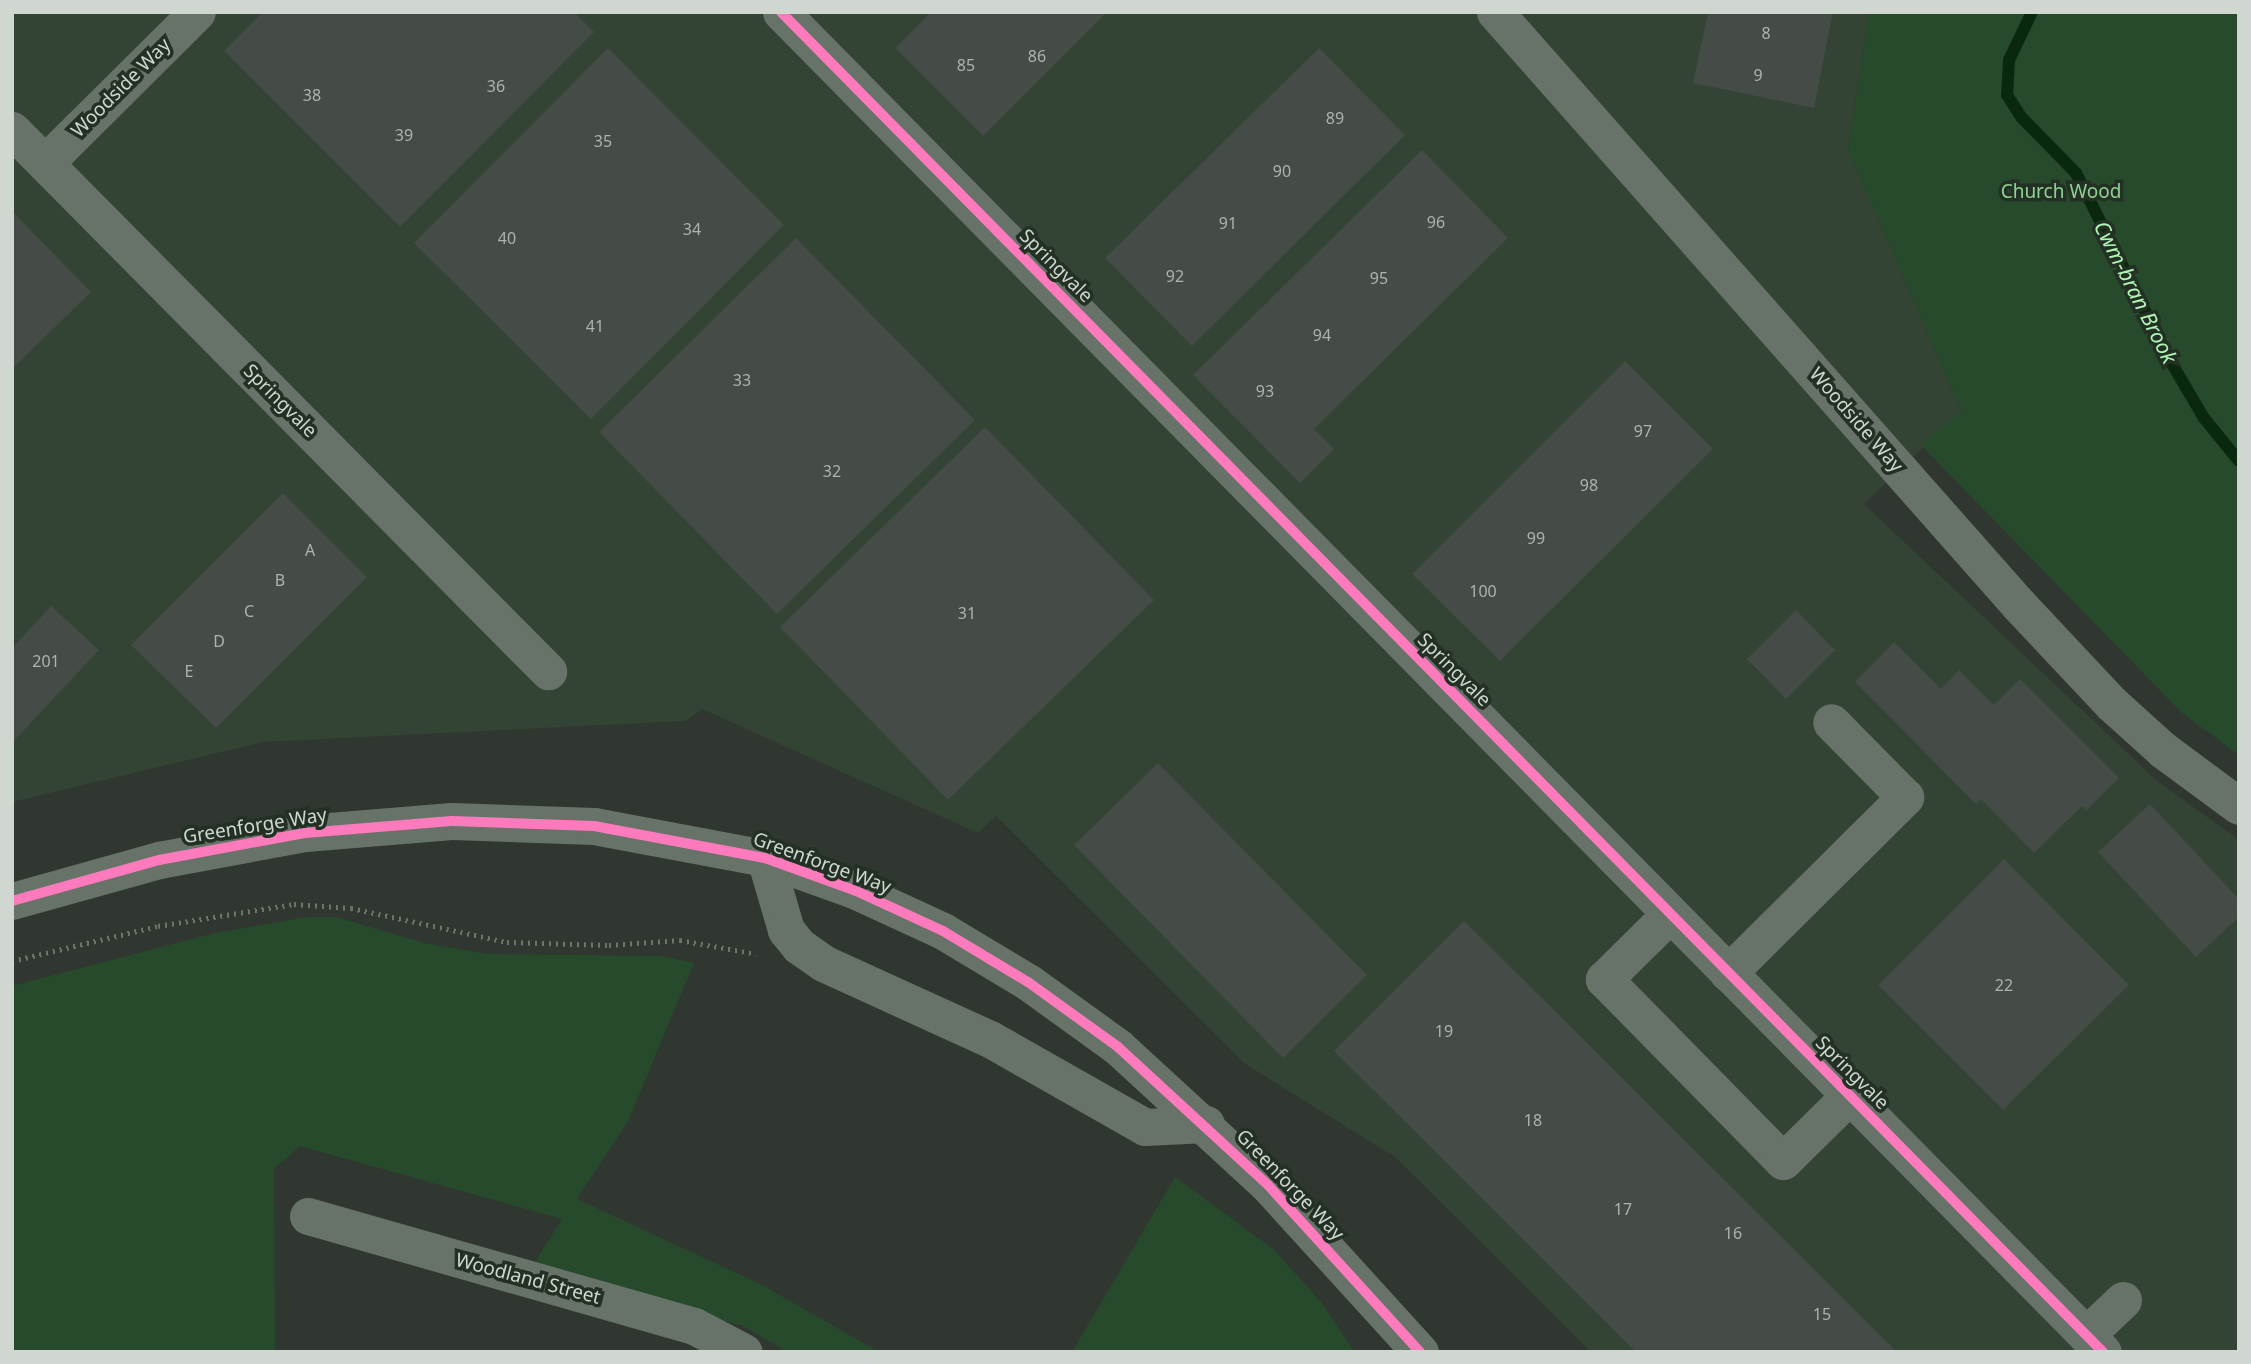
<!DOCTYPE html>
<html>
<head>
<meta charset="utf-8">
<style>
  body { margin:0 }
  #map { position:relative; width:2251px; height:1364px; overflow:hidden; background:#303731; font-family:"Noto Sans",sans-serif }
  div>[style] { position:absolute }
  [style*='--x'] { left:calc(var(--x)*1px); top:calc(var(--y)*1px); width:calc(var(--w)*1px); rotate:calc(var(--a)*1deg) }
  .built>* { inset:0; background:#334334 }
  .green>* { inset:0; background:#284a2c }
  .stream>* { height:12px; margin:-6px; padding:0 6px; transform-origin:6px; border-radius:6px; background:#0a280e }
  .building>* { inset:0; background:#454b46 }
  .path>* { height:4.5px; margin-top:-2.25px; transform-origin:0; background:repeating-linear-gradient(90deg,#6c746c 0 2px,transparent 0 7px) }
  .minor>* { height:37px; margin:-18.5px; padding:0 18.5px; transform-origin:18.5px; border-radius:18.5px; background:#677368 }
  .cycleway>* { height:10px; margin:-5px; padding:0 5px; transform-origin:5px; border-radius:5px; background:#fd7abc }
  span { translate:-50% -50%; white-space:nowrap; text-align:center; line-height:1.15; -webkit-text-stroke:7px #233024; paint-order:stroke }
  .number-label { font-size:16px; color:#acb4ae }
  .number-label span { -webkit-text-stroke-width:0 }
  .street-label { font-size:19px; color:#cfd7d0 }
  .park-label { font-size:19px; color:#8fd193 }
  .water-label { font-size:21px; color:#b1f5b5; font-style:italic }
  .frame { position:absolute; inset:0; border:14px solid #cfd7d0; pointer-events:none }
</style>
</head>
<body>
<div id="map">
  <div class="built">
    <div style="clip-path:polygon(12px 12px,1869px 12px,1848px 150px,1961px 411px,1864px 504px,2156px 780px,2239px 840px,2239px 1352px,1591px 1352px,1395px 1157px,1244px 1063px,996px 816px,978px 833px,702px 709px,685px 721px,263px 742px,12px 802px)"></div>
  </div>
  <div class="green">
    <div style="clip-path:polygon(1869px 12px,2239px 12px,2239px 755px,2181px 712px,1921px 445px,1961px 411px,1848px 150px)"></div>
    <div style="clip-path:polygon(307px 917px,336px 917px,424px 943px,487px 954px,662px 956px,694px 963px,628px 1121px,577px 1199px,762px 1285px,879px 1352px,787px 1352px,743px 1326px,530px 1270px,562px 1219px,300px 1146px,274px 1169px,275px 1352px,12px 1352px,12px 986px,215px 933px)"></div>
    <div style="clip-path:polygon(1175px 1177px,1273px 1249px,1322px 1303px,1354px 1352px,1072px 1352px)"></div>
  </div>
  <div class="stream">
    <div style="--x:2032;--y:12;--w:53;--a:115.6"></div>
    <div style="--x:2009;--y:60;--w:35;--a:93"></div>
    <div style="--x:2007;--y:95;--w:27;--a:57"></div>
    <div style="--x:2022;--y:118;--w:77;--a:45.5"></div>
    <div style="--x:2076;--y:173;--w:206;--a:63.4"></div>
    <div style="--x:2168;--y:357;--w:71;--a:59.5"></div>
    <div style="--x:2204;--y:418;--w:55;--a:50.9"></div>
  </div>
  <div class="building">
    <div style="clip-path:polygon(263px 12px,574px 12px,594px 32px,400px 227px,224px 51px)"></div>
    <div style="clip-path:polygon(931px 12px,1107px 12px,983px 136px,895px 48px)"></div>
    <div style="clip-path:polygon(1708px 12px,1833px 12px,1814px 108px,1693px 83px)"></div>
    <div style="clip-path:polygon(608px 48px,784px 225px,591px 419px,414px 243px)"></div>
    <div style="clip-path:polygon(1319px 48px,1405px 135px,1192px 346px,1105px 258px)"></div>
    <div style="clip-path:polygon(1422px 150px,1508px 238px,1314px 429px,1334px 449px,1300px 483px,1193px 375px)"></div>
    <div style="clip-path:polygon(12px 211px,91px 292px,12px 369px)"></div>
    <div style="clip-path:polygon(796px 238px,975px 420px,777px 614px,599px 432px)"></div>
    <div style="clip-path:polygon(1625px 361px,1713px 449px,1500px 661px,1412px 574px)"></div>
    <div style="clip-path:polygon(985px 427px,1154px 600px,948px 800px,780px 627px)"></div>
    <div style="clip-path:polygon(283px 493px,367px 577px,216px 728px,131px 645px)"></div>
    <div style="clip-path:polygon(51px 606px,99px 650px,12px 743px,12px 648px)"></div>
    <div style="clip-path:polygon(1796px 610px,1835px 650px,1786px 699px,1747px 659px)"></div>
    <div style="clip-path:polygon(1894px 642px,1941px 689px,1959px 670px,1994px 705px,2020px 679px,2119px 778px,2086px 811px,2082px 806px,2034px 853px,1981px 799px,1976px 804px,1855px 682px)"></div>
    <div style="clip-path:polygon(1158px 763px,1367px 975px,1283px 1058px,1074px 845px)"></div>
    <div style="clip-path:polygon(2150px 804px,2239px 899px,2239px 917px,2196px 957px,2098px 852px)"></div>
    <div style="clip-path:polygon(2004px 859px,2129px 985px,2003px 1110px,1878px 985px)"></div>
    <div style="clip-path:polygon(1464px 921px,1554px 1010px,1897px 1352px,1636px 1352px,1334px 1051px)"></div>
  </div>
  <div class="path">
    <div style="--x:12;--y:961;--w:150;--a:-13.5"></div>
    <div style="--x:158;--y:926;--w:138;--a:-9.2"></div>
    <div style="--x:294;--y:904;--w:57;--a:4"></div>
    <div style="--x:351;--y:908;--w:160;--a:12.3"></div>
    <div style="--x:507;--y:942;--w:102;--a:1.7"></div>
    <div style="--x:609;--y:945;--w:71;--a:-4"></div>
    <div style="--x:680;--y:940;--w:77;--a:10.4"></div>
  </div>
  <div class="minor">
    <div style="--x:781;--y:12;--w:1882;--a:45.39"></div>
    <div style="--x:1495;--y:12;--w:790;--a:48.54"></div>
    <div style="--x:2018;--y:604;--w:137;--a:46.8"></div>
    <div style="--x:2112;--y:704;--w:69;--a:42"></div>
    <div style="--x:2163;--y:750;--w:94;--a:36.4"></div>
    <div style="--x:12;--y:130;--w:762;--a:45.27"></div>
    <div style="--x:45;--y:163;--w:214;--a:-44.8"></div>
    <div style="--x:765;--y:858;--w:75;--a:73.7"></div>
    <div style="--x:786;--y:930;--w:21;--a:51"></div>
    <div style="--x:799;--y:946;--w:29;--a:35"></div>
    <div style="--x:823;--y:963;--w:183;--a:24.5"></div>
    <div style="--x:990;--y:1039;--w:178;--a:29.6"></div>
    <div style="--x:1145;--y:1127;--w:61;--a:-2.8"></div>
    <div style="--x:12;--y:901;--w:153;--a:-15.6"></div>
    <div style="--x:159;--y:860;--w:148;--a:-10.5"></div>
    <div style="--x:305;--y:833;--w:147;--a:-4.7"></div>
    <div style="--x:452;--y:821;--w:142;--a:2"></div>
    <div style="--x:594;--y:826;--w:174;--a:10.6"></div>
    <div style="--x:765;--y:858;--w:95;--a:19.8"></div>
    <div style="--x:854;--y:890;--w:98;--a:24.7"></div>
    <div style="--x:943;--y:931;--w:99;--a:31"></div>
    <div style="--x:1028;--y:982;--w:111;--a:35.8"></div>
    <div style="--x:1118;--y:1047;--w:204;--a:42.6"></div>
    <div style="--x:1268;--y:1185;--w:226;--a:47.7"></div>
    <div style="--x:1670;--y:914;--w:93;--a:135.4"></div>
    <div style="--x:1604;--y:979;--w:255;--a:45.5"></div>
    <div style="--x:1783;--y:1161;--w:94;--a:-44.6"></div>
    <div style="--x:1728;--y:973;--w:250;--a:-44.8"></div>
    <div style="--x:1905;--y:797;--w:105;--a:-134.6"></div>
    <div style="--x:308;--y:1216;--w:401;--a:15.9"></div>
    <div style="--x:694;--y:1326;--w:56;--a:27.5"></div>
    <div style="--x:2086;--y:1335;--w:51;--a:-43.4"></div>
  </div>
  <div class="cycleway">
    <div style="--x:781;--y:12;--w:1882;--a:45.39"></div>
    <div style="--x:12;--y:901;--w:153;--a:-15.6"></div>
    <div style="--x:159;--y:860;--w:148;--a:-10.5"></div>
    <div style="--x:305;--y:833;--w:147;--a:-4.7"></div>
    <div style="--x:452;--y:821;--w:142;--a:2"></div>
    <div style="--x:594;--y:826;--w:174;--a:10.6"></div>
    <div style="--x:765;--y:858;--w:95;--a:19.8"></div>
    <div style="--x:854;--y:890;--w:98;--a:24.7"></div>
    <div style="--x:943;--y:931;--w:99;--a:31"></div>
    <div style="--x:1028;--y:982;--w:111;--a:35.8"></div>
    <div style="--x:1118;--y:1047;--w:204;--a:42.6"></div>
    <div style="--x:1268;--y:1185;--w:226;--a:47.7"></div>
  </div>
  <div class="number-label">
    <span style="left:1766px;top:33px">8</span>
    <span style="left:1037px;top:56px">86</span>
    <span style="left:966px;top:65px">85</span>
    <span style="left:1758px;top:75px">9</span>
    <span style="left:496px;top:86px">36</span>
    <span style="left:312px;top:95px">38</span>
    <span style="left:1335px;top:118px">89</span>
    <span style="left:404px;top:135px">39</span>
    <span style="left:603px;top:141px">35</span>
    <span style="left:1282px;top:171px">90</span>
    <span style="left:1436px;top:222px">96</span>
    <span style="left:1228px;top:223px">91</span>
    <span style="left:692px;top:229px">34</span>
    <span style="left:507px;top:238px">40</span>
    <span style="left:1175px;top:276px">92</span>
    <span style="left:1379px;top:278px">95</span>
    <span style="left:595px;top:326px">41</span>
    <span style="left:1322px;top:335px">94</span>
    <span style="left:742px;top:380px">33</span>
    <span style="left:1265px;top:391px">93</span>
    <span style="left:1643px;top:431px">97</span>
    <span style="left:832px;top:471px">32</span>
    <span style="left:1589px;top:485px">98</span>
    <span style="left:1536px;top:538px">99</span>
    <span style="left:310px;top:550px">A</span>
    <span style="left:280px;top:580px">B</span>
    <span style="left:1483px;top:591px">100</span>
    <span style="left:249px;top:611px">C</span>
    <span style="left:967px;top:613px">31</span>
    <span style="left:219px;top:641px">D</span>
    <span style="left:46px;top:661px">201</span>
    <span style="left:189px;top:671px">E</span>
    <span style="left:2004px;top:985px">22</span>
    <span style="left:1444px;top:1031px">19</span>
    <span style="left:1533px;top:1120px">18</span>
    <span style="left:1623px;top:1209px">17</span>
    <span style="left:1733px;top:1233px">16</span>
    <span style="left:1822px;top:1314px">15</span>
  </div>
  <div class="street-label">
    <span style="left:121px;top:88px;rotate:-45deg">Woodside Way</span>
    <span style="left:1056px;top:266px;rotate:45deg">Springvale</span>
    <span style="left:280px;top:401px;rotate:45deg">Springvale</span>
    <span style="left:1856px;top:420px;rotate:49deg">Woodside Way</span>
    <span style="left:1454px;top:670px;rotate:45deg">Springvale</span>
    <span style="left:255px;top:826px;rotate:-9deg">Greenforge Way</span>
    <span style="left:822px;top:863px;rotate:20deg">Greenforge Way</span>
    <span style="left:1852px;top:1073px;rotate:45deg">Springvale</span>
    <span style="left:1290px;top:1185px;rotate:46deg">Greenforge Way</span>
    <span style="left:528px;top:1279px;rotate:15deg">Woodland Street</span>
  </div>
  <div class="park-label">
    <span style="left:2061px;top:192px">Church Wood</span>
  </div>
  <div class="water-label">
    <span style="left:2136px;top:292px;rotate:63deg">Cwm-bran Brook</span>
  </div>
  <div class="frame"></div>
</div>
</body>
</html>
